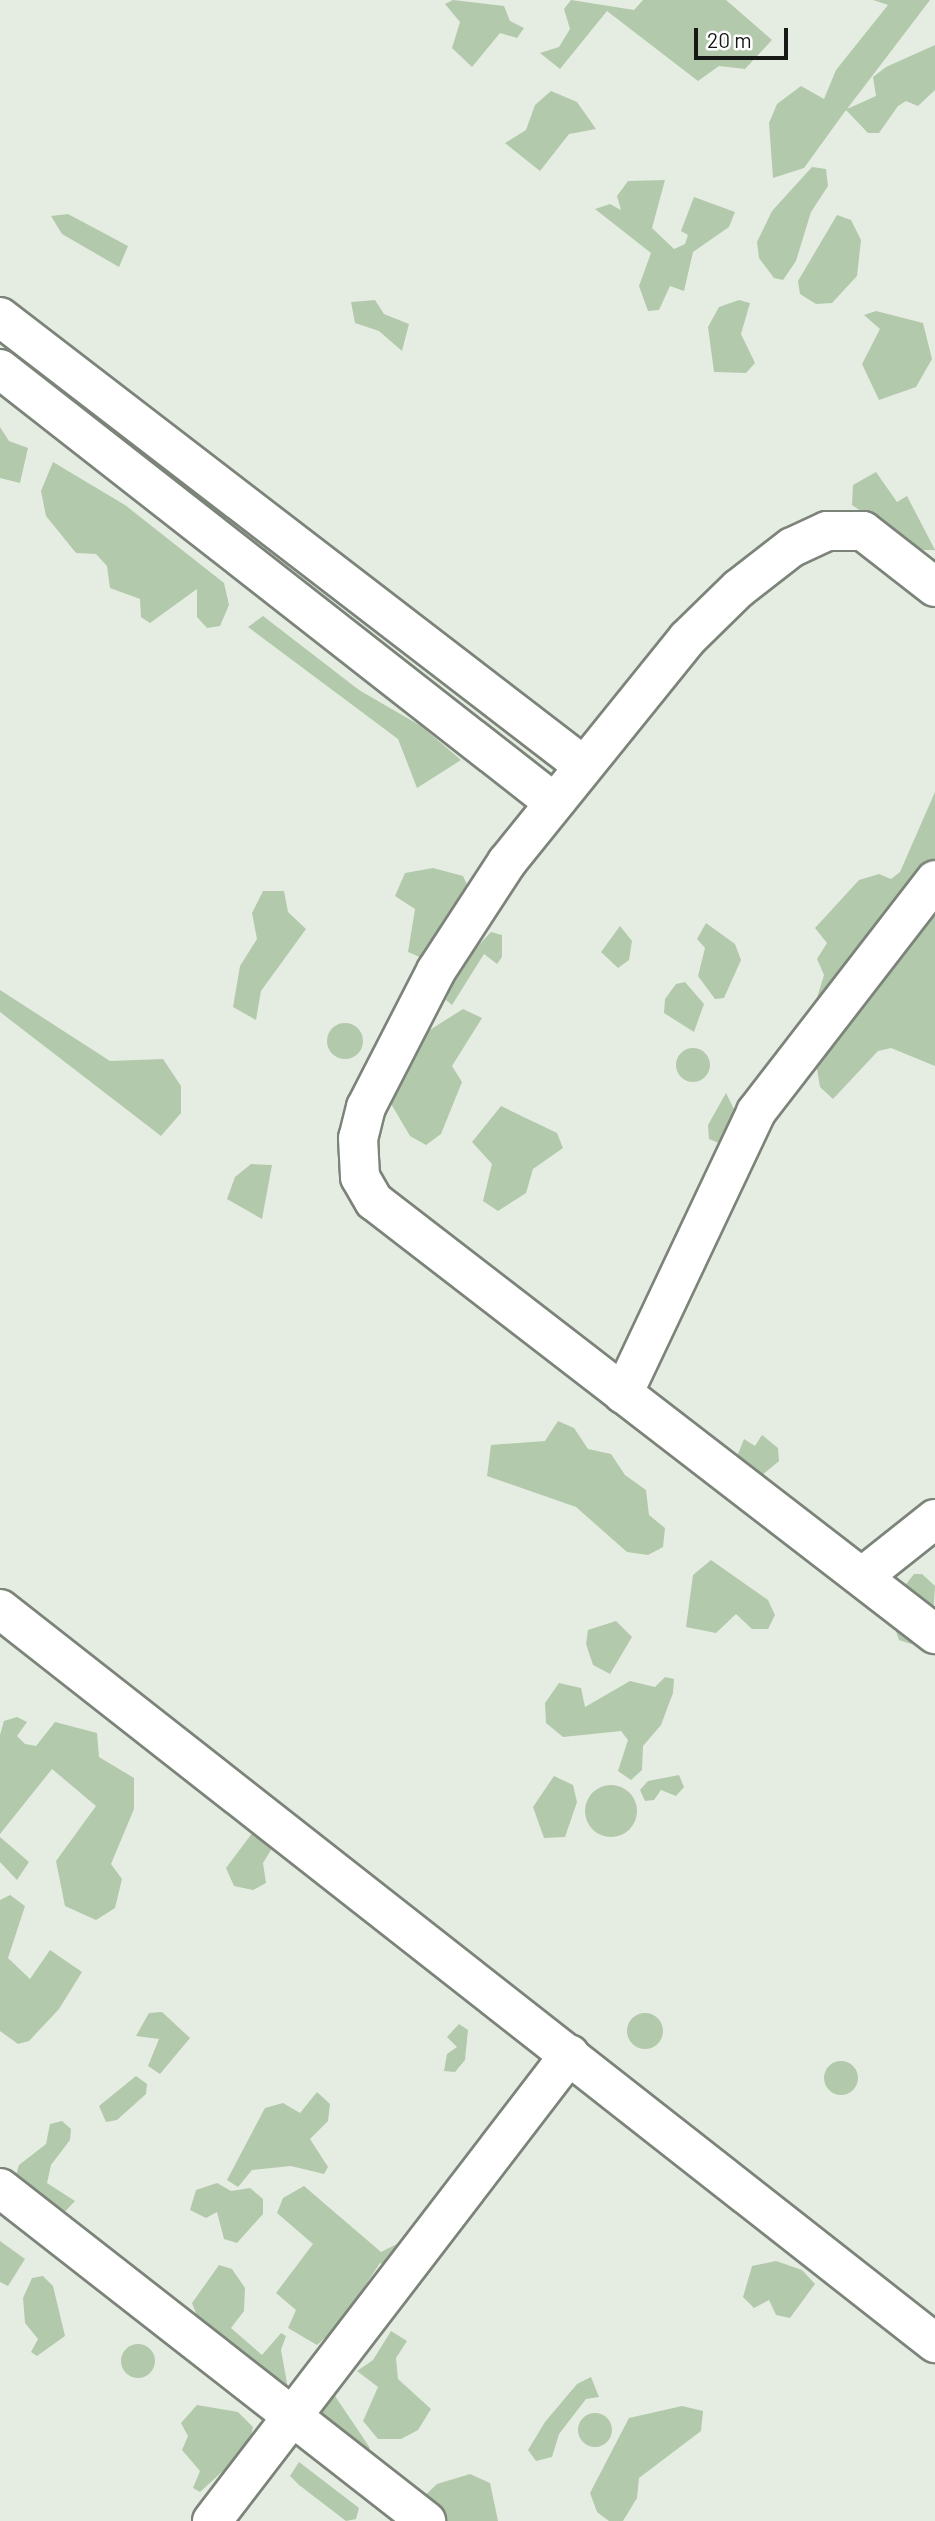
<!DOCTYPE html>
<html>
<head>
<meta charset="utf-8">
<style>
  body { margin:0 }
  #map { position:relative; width:935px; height:2521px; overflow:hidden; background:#e5ede2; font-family:Barlow,sans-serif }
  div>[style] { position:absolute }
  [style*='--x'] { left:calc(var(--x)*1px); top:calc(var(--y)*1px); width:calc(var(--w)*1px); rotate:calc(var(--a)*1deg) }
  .green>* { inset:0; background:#b2c9ab }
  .round { border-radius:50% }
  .roads { filter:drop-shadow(2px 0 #7c847a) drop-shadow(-2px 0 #7c847a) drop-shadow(0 2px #7c847a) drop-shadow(0 -2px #7c847a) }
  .minor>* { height:38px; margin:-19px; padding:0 19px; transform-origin:19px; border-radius:19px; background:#fff }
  span { translate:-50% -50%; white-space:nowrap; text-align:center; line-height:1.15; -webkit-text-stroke:7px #fff; paint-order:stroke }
  .scale { position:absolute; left:694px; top:28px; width:94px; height:32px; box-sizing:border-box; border:4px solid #161915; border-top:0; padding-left:9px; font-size:21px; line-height:24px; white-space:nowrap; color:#161915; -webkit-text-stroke:5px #fff; paint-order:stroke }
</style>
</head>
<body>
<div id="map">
  <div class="green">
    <div style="clip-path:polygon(453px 0,504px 6px,510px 21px,524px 28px,517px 38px,500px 33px,472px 67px,452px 48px,460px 22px,445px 4px)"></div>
    <div style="clip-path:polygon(571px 0,634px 10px,643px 0,726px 0,772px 40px,745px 69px,719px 66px,698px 81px,607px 11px,560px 69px,540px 53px,559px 47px,570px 29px,564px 9px)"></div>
    <div style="clip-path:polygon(873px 0,930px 0,847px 109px,876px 96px,873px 77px,886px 67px,935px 45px,935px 90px,918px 106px,906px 101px,898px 106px,879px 133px,868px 133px,846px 110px,804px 168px,773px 178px,769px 123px,777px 104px,801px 86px,824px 99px,836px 70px,888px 5px)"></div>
    <div style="clip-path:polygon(551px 91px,577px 102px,596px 129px,569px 134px,540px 171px,505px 143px,526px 130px,535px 105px)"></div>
    <div style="clip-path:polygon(812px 167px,826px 169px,828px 186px,811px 212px,796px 261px,783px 280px,774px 278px,759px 258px,757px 242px,772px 211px)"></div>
    <div style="clip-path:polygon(665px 180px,652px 228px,674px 249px,685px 244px,688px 235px,681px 231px,694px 197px,735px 212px,729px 227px,693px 252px,684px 291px,670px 286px,659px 310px,648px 311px,639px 286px,651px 253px,595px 209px,610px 204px,621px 210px,617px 196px,628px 181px)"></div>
    <div style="clip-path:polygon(68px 214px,128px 246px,119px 267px,62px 234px,51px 216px)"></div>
    <div style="clip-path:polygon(837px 215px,851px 220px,861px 240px,857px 276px,832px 303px,816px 304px,800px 294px,798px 281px)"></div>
    <div style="clip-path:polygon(375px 300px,384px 314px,409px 324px,402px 351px,379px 331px,355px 323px,351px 302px)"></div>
    <div style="clip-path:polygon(739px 300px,750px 303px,741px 334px,755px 363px,746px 373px,714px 372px,708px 327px,719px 307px)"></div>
    <div style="clip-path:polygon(876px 311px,923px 323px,932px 359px,916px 387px,879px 400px,862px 364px,880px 329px,864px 315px)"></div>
    <div style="clip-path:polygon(0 427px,9px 441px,28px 448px,20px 483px,0 478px)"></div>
    <div style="clip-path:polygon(53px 462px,125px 505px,224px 583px,229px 605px,220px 626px,207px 628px,197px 617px,197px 589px,150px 623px,141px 617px,140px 599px,110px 588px,107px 566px,96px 554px,76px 553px,46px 516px,41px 491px)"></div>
    <div style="clip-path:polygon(876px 472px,897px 502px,907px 496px,935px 550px,917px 550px,852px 505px,853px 485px)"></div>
    <div style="clip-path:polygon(263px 616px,359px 690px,421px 726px,461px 760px,417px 788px,398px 739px,248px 627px)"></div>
    <div style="clip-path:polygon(935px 792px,935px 1066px,891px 1048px,878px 1051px,833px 1099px,820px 1087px,816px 1063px,812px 1014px,824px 975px,817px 959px,827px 943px,815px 928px,859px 880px,879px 874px,891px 879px,900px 872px)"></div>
    <div style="clip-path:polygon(433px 868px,463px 876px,474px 900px,422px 958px,408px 952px,415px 909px,395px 896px,405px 873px)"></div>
    <div style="clip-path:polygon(263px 891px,284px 891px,288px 912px,306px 929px,261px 991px,256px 1020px,233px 1007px,240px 966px,257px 939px,252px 913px)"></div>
    <div style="clip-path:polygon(706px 923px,735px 944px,741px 960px,724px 998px,715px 999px,698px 976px,705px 948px,697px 939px)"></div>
    <div style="clip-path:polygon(620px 926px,632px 941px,629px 960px,618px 968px,601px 952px)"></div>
    <div style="clip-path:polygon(491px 932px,502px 935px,502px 957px,497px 964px,484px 954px,452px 1005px,446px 1000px,460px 965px)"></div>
    <div style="clip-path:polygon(685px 982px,704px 1004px,694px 1032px,664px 1013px,665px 999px,676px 984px)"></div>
    <div style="clip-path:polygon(0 990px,110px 1061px,163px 1059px,181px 1086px,181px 1113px,161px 1136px,0 1012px)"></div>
    <div style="clip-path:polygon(463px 1009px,482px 1018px,452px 1066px,462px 1082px,441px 1134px,426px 1145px,410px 1136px,390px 1102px,414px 1040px)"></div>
    <div class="round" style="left:327px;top:1023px;width:36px;height:36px"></div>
    <div class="round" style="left:676px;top:1048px;width:34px;height:34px"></div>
    <div style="clip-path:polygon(726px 1093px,738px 1117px,721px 1144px,709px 1139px,708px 1125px)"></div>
    <div style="clip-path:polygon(501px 1106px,557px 1133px,563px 1148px,533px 1169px,526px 1193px,498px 1211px,483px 1201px,492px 1164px,472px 1142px)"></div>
    <div style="clip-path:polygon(251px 1164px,272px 1165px,262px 1219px,227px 1199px,235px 1177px)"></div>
    <div style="clip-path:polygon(558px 1421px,574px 1428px,588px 1449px,611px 1454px,625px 1475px,646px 1490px,649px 1515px,665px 1528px,663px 1547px,648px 1555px,627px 1552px,576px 1507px,487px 1476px,491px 1445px,545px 1441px)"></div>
    <div style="clip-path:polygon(762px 1435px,778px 1448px,779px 1461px,761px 1476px,741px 1468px,738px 1454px,744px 1439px,755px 1446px)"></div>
    <div style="clip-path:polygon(711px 1560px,768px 1600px,775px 1615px,768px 1629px,752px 1629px,736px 1614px,716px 1633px,686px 1627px,693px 1575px)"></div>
    <div style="clip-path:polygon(922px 1574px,935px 1586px,932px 1633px,911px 1644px,899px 1640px,893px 1623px,903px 1588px,914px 1574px)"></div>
    <div style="clip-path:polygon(616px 1621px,632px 1637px,610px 1674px,593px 1665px,586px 1644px,588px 1630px)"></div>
    <div style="clip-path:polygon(665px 1677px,674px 1679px,673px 1693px,661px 1725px,643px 1746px,642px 1770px,631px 1780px,618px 1771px,628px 1740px,621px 1731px,563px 1737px,546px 1723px,545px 1703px,559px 1683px,581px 1688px,585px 1707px,630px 1681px,655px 1687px)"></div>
    <div style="clip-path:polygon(17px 1717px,27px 1722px,17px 1736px,25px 1744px,36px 1746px,55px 1722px,97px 1733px,99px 1757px,134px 1778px,134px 1809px,111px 1864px,122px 1879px,115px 1908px,96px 1920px,65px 1906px,56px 1861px,96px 1806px,52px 1769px,0 1834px,0 1735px,4px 1721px)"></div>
    <div style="clip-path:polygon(679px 1775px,684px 1787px,676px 1796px,661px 1790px,654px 1800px,645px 1801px,640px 1790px,648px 1781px)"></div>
    <div style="clip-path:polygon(554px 1776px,573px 1785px,577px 1802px,565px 1837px,544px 1838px,533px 1807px)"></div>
    <div class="round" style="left:585px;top:1785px;width:52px;height:52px"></div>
    <div style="clip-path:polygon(253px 1832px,274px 1845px,263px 1863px,266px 1883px,253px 1890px,234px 1886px,226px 1868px)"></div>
    <div style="clip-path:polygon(0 1837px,29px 1862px,17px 1880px,0 1862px)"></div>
    <div style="clip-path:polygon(10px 1895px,25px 1906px,8px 1958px,30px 1979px,50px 1950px,82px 1972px,59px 2009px,29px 2041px,18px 2044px,0 2031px,0 1900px)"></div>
    <div style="clip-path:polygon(162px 2012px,190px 2038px,160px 2074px,148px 2066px,159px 2039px,136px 2036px,149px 2013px)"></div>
    <div class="round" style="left:627px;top:2013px;width:36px;height:36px"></div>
    <div style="clip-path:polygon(459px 2024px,468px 2030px,465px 2060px,455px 2072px,444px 2071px,447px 2054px,457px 2047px,447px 2037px)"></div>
    <div class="round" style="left:824px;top:2061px;width:34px;height:34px"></div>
    <div style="clip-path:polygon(136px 2076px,147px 2084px,146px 2094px,117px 2120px,106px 2122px,99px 2106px)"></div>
    <div style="clip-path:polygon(317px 2092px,330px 2104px,328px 2121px,310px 2139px,328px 2167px,324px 2174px,291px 2166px,252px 2170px,238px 2187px,227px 2180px,265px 2108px,283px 2103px,300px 2113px)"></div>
    <div style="clip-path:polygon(62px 2121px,71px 2129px,70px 2140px,51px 2165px,47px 2183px,75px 2201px,53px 2224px,12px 2188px,19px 2165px,46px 2144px,50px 2124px)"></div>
    <div style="clip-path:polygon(217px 2183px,231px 2191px,250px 2188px,263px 2199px,263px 2214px,237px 2243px,224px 2239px,217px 2212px,206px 2218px,190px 2210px,196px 2190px)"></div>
    <div style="clip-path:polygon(304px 2186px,381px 2252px,399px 2243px,410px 2247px,392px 2269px,380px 2263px,340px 2324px,317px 2345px,288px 2328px,296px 2310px,276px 2293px,313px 2244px,277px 2213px,283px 2198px)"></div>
    <div style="clip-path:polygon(0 2241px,25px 2259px,8px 2286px,0 2282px)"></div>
    <div style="clip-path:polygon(776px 2261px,802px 2270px,815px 2284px,790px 2318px,776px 2315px,769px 2300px,754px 2308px,743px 2297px,752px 2266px)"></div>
    <div style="clip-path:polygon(219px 2265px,232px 2269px,245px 2288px,244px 2311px,231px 2328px,262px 2355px,281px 2333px,286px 2336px,281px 2350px,289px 2394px,202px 2329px,192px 2303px)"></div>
    <div style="clip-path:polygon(43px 2276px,53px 2286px,65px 2336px,37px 2356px,31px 2352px,38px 2339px,25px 2323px,23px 2298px,32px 2278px)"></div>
    <div style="clip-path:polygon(391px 2331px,407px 2341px,396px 2358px,398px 2379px,431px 2409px,418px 2430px,401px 2439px,378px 2439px,363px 2421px,378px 2387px,357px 2371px,373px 2360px)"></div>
    <div class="round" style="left:121px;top:2344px;width:34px;height:34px"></div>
    <div style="clip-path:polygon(591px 2377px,599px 2397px,586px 2399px,559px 2434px,552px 2457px,536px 2461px,528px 2450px,545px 2422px,577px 2384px)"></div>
    <div style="clip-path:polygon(319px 2384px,331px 2390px,370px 2448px,358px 2460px,310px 2437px)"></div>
    <div style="clip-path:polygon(197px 2405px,238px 2412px,253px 2427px,249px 2447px,200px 2492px,193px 2488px,200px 2471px,182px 2450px,188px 2436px,181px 2423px)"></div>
    <div style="clip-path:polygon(682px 2406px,703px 2411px,701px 2431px,639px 2478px,637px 2498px,623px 2521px,609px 2521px,597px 2512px,590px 2493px,629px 2418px)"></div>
    <div class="round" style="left:578px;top:2413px;width:34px;height:34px"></div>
    <div style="clip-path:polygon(299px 2462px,359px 2508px,356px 2519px,346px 2521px,299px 2485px,290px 2476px)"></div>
    <div style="clip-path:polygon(470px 2474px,490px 2483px,498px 2521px,410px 2521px,417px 2503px,437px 2484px)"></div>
  </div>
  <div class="roads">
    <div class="minor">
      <div style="--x:0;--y:317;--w:733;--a:37.57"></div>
      <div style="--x:0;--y:369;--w:701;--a:38.05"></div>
      <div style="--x:935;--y:587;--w:91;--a:-142.1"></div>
      <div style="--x:863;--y:531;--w:36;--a:180"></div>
      <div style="--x:827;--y:531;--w:38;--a:155"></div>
      <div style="--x:792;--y:547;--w:68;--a:142.1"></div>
      <div style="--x:738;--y:589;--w:71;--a:135.6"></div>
      <div style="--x:687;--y:639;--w:287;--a:128.9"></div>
      <div style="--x:507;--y:862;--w:130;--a:123.1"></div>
      <div style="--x:436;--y:971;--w:153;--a:117.2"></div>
      <div style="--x:366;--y:1107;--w:32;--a:104"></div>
      <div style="--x:358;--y:1138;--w:39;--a:87"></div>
      <div style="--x:360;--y:1177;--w:28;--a:60"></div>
      <div style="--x:374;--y:1201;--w:709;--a:37.66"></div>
      <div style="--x:623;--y:1394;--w:312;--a:-64.7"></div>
      <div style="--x:756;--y:1112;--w:293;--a:-52.3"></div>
      <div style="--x:862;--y:1577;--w:93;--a:-38.5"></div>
      <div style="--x:0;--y:1609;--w:1189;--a:38.13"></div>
      <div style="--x:0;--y:2188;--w:541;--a:38.01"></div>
      <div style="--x:212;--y:2521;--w:588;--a:-52.53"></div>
    </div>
  </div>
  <div class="scale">20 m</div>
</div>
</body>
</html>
